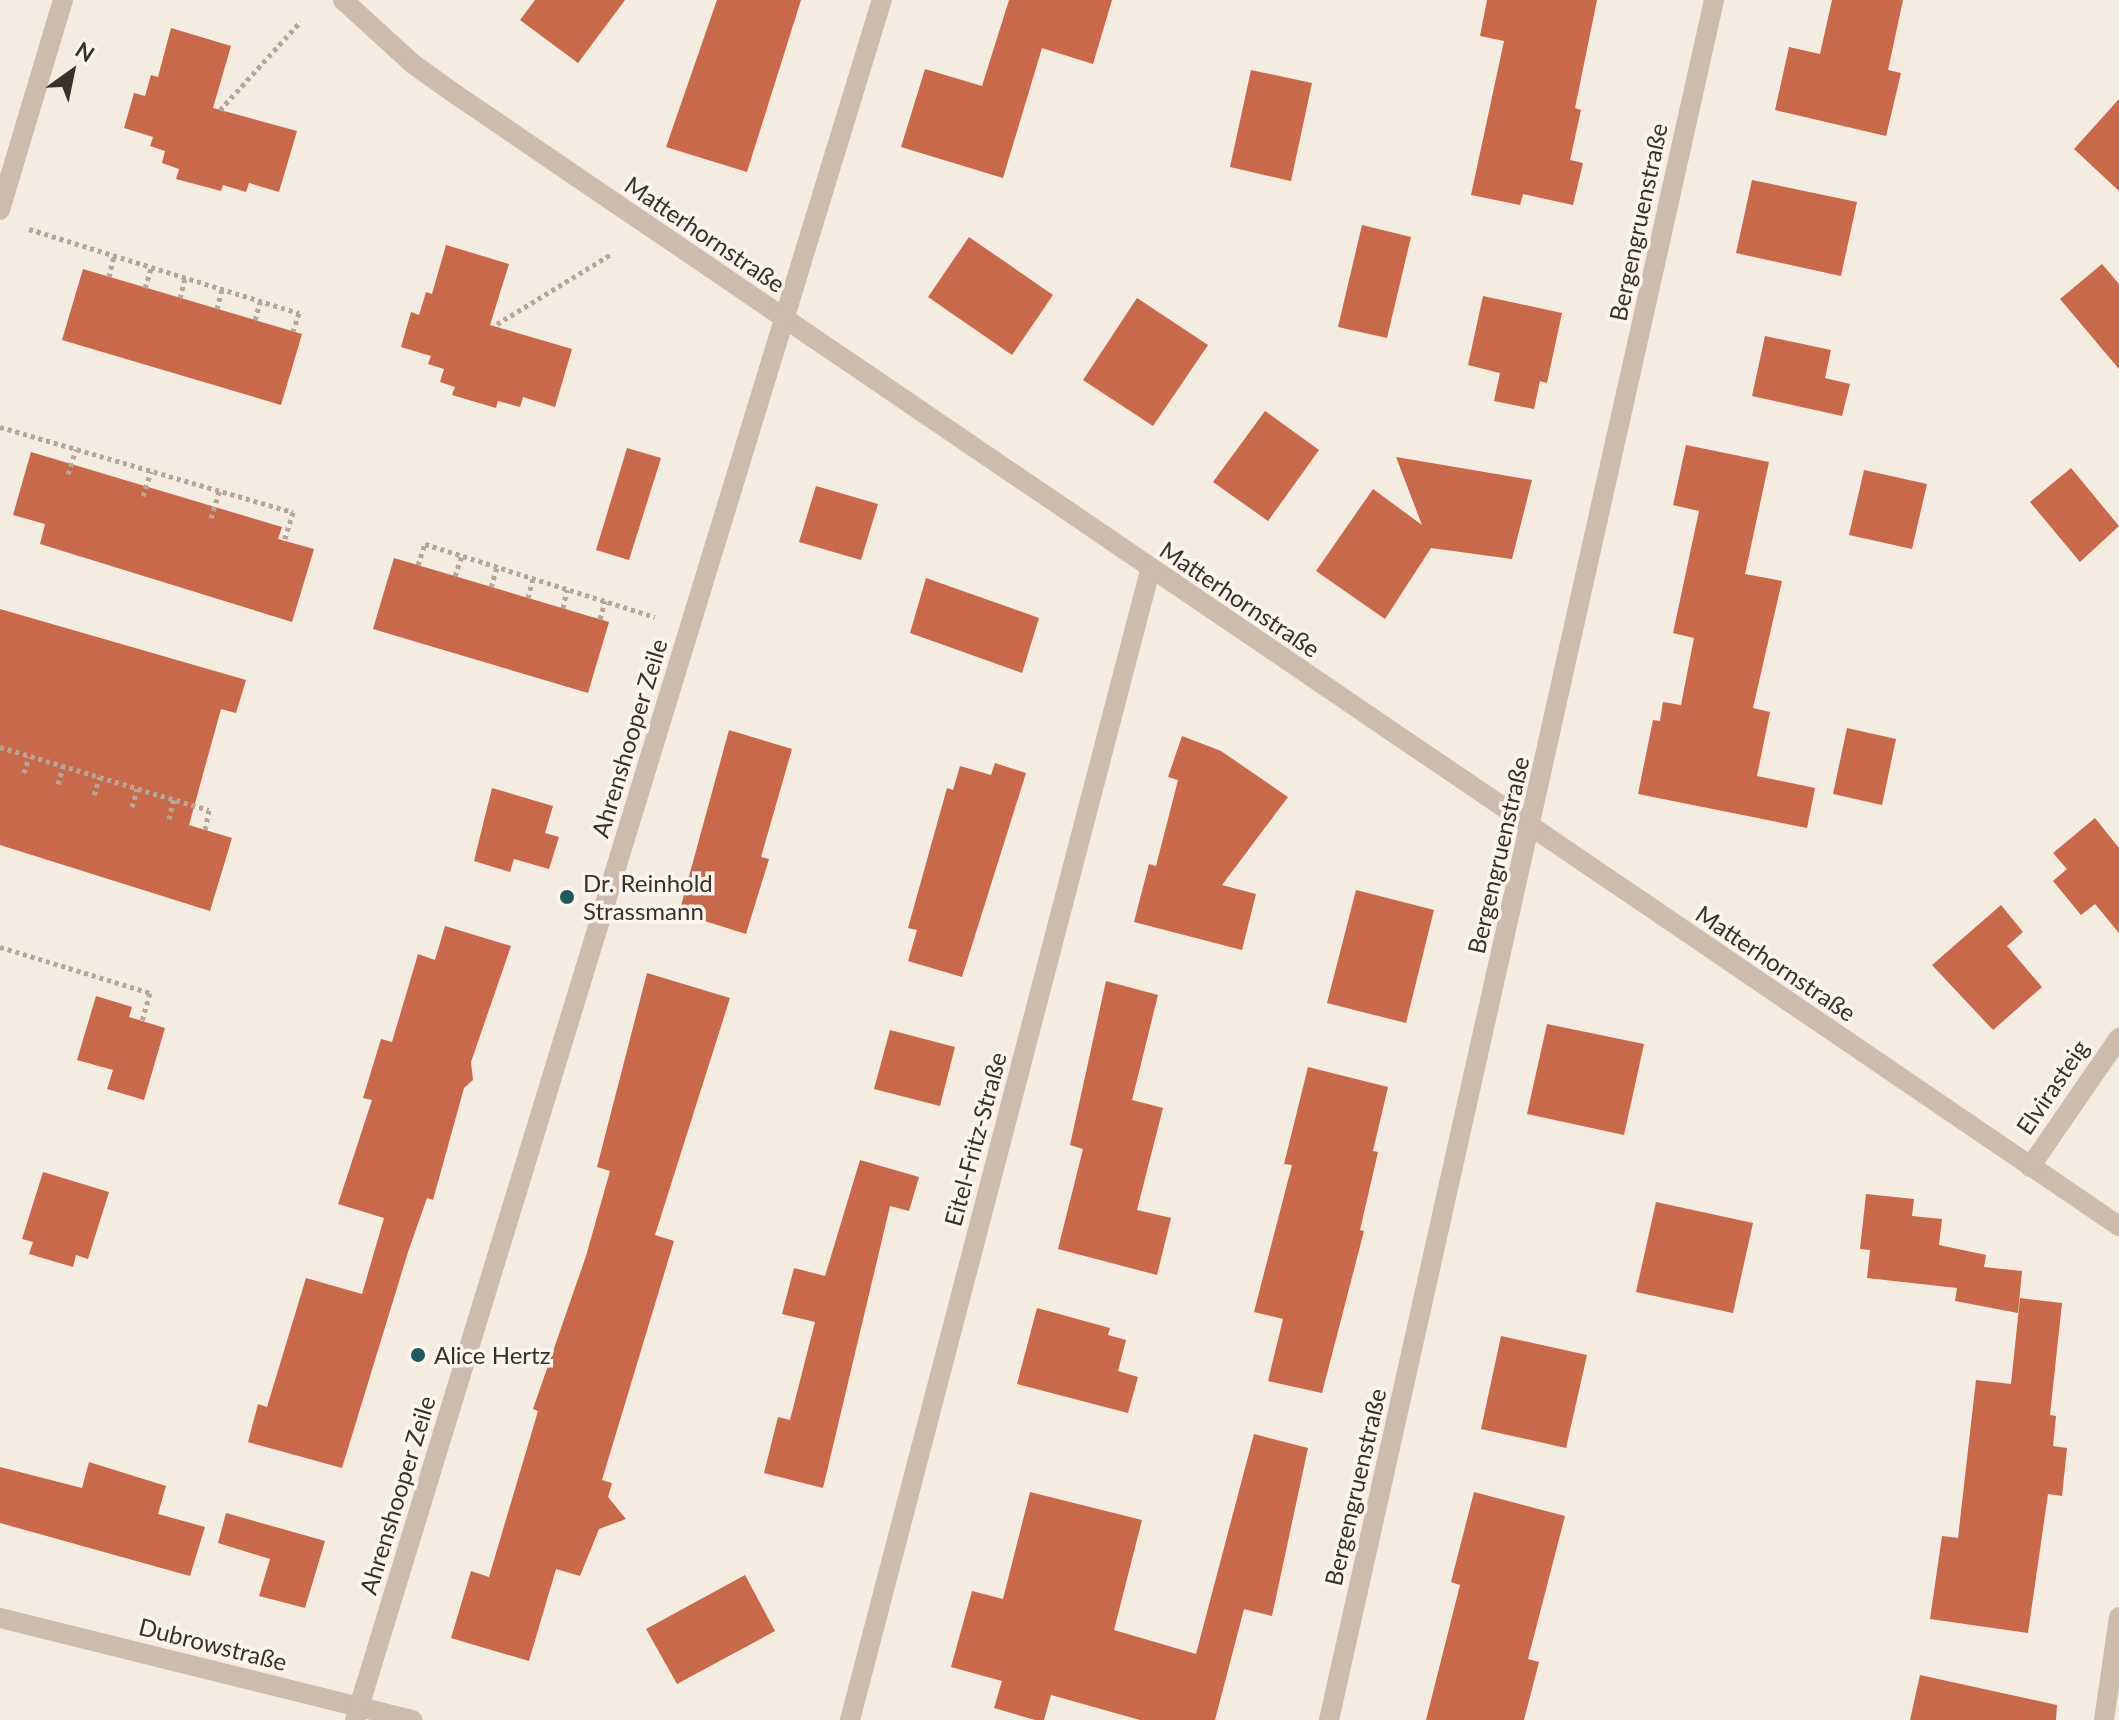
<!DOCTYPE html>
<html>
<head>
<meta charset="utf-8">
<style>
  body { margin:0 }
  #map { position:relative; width:2119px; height:1720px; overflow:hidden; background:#f4ebe1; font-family:Lato,sans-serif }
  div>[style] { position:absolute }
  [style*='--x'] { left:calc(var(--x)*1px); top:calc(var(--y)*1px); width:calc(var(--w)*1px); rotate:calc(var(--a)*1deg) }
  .building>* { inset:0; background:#c8694b }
  .path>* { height:5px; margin-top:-2.5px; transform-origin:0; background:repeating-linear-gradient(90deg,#b9a596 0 4px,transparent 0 8px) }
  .street>* { height:20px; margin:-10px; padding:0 10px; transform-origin:10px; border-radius:10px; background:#cdbbac }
  .dots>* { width:22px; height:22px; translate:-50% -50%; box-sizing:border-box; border:4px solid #fbf5ee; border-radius:50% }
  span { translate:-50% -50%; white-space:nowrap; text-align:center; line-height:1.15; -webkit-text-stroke:7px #fbf5ee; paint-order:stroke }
  .street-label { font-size:24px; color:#3b302b }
  .poi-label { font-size:24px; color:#3b302b }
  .left { translate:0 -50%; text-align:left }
  .north { position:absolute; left:32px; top:32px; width:80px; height:80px; -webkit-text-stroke:6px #fbf5ee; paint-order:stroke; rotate:33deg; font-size:22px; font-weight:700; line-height:32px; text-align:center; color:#3b302b }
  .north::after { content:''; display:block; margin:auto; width:28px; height:36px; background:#3b302b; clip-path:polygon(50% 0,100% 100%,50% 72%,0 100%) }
</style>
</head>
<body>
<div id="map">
  <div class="building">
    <div style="clip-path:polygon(535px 0,625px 0,578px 63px,520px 20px)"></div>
    <div style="clip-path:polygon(717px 0,801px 0,747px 172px,666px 147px)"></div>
    <div style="clip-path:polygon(1009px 0,1112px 0,1093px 64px,1042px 48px,1003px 178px,901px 147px,925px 69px,982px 86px)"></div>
    <div style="clip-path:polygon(1487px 0,1597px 0,1575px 108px,1581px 110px,1570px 160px,1583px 163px,1573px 205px,1523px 194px,1520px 205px,1471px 195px,1504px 41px,1480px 36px)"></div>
    <div style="clip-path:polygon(1832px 0,1903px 0,1888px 70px,1901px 73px,1886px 136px,1775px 110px,1789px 47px,1820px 54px)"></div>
    <div style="clip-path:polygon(171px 28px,231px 46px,213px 108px,297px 131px,279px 192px,249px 183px,246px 192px,223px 185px,221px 191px,176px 179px,179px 169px,162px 163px,165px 151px,150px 146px,153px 137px,124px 128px,134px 93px,145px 96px,151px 75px,158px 77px)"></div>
    <div style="clip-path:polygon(1251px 70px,1312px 83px,1291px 181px,1230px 167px)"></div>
    <div style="clip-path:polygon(2119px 99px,2119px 191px,2074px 149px)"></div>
    <div style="clip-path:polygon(1752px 180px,1857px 202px,1841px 276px,1736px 253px)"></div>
    <div style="clip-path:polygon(1362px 225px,1411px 237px,1387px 338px,1338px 327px)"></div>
    <div style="clip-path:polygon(969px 237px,1053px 295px,1012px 355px,928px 297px)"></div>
    <div style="clip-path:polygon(446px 245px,509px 264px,490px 325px,572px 349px,555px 407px,523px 397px,520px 407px,498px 401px,496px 408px,452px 395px,455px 387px,440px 382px,444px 369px,428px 364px,431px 356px,401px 347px,411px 312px,419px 315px,426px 292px,432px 294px)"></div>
    <div style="clip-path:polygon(2102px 264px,2119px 284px,2119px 369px,2060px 299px)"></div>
    <div style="clip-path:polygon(83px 269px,302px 334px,281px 405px,62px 340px)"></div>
    <div style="clip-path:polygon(1483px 296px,1562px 313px,1547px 383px,1540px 381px,1534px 409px,1494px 401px,1500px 373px,1468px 365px)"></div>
    <div style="clip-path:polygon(1137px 298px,1208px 345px,1153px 426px,1083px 380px)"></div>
    <div style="clip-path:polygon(1765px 336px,1831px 350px,1825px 378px,1850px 384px,1842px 416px,1752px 396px)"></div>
    <div style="clip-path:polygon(1265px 411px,1319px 450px,1268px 521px,1213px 482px)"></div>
    <div style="clip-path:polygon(1686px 445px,1769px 462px,1745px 574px,1782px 581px,1753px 708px,1770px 712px,1757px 776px,1815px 788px,1807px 828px,1638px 794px,1653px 720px,1660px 721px,1663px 702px,1681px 705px,1694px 638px,1673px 633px,1699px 511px,1673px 505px)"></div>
    <div style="clip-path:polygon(627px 448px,661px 458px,629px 560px,596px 550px)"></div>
    <div style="clip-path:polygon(31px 452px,282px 527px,278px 539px,314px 549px,292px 622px,40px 544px,45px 524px,13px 515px)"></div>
    <div style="clip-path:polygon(1396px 457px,1532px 480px,1512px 559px,1431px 548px,1385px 619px,1316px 571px,1373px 489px,1422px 525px)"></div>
    <div style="clip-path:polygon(2071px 468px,2119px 526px,2080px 562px,2030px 502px)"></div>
    <div style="clip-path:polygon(1864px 470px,1927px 484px,1912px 549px,1849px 535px)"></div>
    <div style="clip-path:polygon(816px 486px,878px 504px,861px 560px,799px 542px)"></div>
    <div style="clip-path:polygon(394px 558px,609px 622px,588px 693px,373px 629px)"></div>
    <div style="clip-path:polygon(926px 578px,1039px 618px,1022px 673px,910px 633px)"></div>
    <div style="clip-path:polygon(0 609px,246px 680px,236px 713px,221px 709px,189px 825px,232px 838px,210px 911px,0 845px)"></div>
    <div style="clip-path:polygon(1847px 728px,1896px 739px,1882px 805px,1833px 794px)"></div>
    <div style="clip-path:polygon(729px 730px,792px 749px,761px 857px,769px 859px,746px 934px,679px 913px)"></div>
    <div style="clip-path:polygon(1182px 736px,1221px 751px,1288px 797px,1222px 885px,1256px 894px,1242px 950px,1134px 922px,1149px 864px,1156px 866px,1178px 780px,1168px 777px)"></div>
    <div style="clip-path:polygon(995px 763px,1026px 773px,962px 977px,908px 961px,917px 930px,908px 928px,947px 788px,953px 790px,960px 766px,991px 775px)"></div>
    <div style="clip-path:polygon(492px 788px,553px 806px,545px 833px,559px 837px,549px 869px,514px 859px,510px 872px,474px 861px)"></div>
    <div style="clip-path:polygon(2095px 818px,2119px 848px,2119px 933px,2095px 904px,2081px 915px,2053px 881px,2067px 869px,2053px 853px)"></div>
    <div style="clip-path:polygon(1356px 890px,1434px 910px,1406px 1023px,1327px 1003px)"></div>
    <div style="clip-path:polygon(2001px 905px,2023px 932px,2007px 946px,2042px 987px,1993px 1030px,1932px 965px)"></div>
    <div style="clip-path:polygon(445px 926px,511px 946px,471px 1062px,473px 1080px,464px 1088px,433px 1200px,427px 1198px,408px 1252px,342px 1468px,248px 1442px,258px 1404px,267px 1407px,306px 1278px,362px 1294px,384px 1218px,338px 1204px,372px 1100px,363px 1098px,381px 1039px,392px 1042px,418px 954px,435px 960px)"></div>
    <div style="clip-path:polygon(647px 973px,730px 998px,655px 1235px,674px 1241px,602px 1480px,612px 1483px,608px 1497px,626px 1519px,599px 1529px,580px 1576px,556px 1569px,529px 1661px,451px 1638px,471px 1571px,489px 1577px,538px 1411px,533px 1409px,586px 1256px,610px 1171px,597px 1167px)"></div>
    <div style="clip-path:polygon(1106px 981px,1158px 995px,1132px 1100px,1163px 1108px,1137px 1210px,1171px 1218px,1157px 1275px,1058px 1249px,1083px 1149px,1070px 1145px)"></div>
    <div style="clip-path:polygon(96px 996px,132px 1007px,129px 1017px,165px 1028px,144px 1100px,107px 1089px,113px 1070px,77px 1060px)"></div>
    <div style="clip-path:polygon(1547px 1024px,1644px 1044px,1624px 1135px,1527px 1114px)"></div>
    <div style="clip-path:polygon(890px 1030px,955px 1047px,940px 1106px,874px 1089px)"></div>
    <div style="clip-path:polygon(1308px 1067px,1388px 1087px,1373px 1151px,1378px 1152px,1360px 1230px,1364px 1231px,1322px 1393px,1268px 1381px,1283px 1319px,1254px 1312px,1292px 1165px,1284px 1164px)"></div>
    <div style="clip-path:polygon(860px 1160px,919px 1177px,909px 1211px,890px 1206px,823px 1488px,764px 1473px,778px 1417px,790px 1420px,815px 1322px,782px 1314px,794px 1268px,825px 1276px)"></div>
    <div style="clip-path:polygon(43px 1172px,109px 1192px,88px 1259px,76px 1255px,73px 1267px,29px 1254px,33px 1242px,22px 1239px)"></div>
    <div style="clip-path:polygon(1866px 1194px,1914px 1199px,1912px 1216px,1942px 1219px,1939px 1245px,1986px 1255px,1984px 1267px,2022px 1271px,2018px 1313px,1955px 1301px,1957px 1288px,1867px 1278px,1870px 1250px,1860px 1249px)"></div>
    <div style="clip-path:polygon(1656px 1202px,1753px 1223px,1733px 1313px,1636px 1292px)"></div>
    <div style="clip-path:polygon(2020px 1298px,2062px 1303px,2050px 1415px,2056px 1416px,2053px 1446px,2067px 1448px,2062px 1496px,2048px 1494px,2028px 1633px,1930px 1619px,1942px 1536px,1958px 1538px,1976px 1380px,2011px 1384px)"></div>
    <div style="clip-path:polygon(1037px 1308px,1110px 1328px,1108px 1335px,1126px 1340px,1118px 1371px,1138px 1377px,1128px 1413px,1017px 1384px)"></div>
    <div style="clip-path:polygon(1501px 1336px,1587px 1355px,1566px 1448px,1481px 1429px)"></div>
    <div style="clip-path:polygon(1254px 1434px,1308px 1448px,1272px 1616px,1244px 1609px,1215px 1720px,1140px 1720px,1051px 1695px,1044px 1720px,1035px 1720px,994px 1708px,1002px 1681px,951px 1667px,972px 1591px,1003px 1599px,1030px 1492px,1142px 1520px,1114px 1630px,1196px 1654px)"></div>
    <div style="clip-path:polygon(89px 1462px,166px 1486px,158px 1514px,205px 1527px,190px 1576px,0 1523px,0 1467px,82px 1488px)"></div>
    <div style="clip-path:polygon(1474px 1492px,1565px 1516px,1528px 1659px,1539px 1662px,1524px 1720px,1426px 1720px,1460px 1585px,1451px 1582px)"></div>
    <div style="clip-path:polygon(226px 1513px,325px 1541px,305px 1608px,259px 1596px,270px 1559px,218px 1543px)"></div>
    <div style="clip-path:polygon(745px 1575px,775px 1631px,677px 1684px,646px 1629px)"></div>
    <div style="clip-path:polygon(1920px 1675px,2057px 1705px,2056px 1720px,1910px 1720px)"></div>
  </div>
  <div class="path">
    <div style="--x:220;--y:110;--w:120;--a:-47.7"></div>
    <div style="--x:29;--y:229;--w:283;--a:17.3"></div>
    <div style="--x:299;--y:313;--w:19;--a:108"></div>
    <div style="--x:109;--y:277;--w:22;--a:-77"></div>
    <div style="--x:145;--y:288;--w:21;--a:-73"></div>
    <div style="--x:180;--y:298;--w:21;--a:-76"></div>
    <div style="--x:217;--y:309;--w:21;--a:-76"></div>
    <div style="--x:255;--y:320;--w:19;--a:-74"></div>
    <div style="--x:497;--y:324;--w:136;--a:-31.5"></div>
    <div style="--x:0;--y:427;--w:305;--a:16.2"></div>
    <div style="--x:293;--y:512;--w:30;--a:107"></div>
    <div style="--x:68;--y:474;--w:26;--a:-72"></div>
    <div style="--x:143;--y:496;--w:26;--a:-72"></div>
    <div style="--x:211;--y:518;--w:28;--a:-73"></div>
    <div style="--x:418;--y:565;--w:22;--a:-72"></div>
    <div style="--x:425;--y:544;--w:241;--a:17.6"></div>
    <div style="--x:455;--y:576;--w:21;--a:-71"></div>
    <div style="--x:491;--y:587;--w:21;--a:-73"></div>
    <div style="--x:528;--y:598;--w:21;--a:-76"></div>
    <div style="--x:563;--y:608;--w:19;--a:-78"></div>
    <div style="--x:600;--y:619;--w:19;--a:-74"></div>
    <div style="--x:0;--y:747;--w:218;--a:16.8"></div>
    <div style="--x:209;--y:810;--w:20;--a:101"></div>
    <div style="--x:24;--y:773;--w:17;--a:-73"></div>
    <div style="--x:58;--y:784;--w:19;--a:-74"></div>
    <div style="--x:94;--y:795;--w:19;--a:-72"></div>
    <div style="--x:132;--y:807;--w:19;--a:-74"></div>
    <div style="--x:169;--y:819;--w:21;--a:-76"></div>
    <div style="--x:0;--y:947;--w:157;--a:17"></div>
    <div style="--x:150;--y:993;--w:29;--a:106"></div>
  </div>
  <div class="street">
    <div style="--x:343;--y:0;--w:95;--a:42.4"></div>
    <div style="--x:413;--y:64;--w:52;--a:35.5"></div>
    <div style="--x:455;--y:94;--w:2013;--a:34.23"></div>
    <div style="--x:0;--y:210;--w:219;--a:-73.3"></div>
    <div style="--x:2030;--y:1167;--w:157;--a:-55.4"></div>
    <div style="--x:0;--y:1618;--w:425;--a:13.9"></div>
    <div style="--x:355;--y:1720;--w:1799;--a:-72.97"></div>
    <div style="--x:850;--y:1720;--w:1188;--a:-75.37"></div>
    <div style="--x:1329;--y:1720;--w:1763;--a:-77.38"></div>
    <div style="--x:2104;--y:1720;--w:104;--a:-81.7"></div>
  </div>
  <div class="dots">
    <div style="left:567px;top:897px;background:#1f5a5e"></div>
    <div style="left:418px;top:1355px;background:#1f5a5e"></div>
  </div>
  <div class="street-label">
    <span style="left:1638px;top:222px;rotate:-78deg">Bergengruenstraße</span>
    <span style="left:705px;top:234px;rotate:34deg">Matterhornstraße</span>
    <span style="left:1240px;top:599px;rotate:34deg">Matterhornstraße</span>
    <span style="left:629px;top:738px;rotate:-73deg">Ahrenshooper Zeile</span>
    <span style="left:1498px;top:855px;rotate:-77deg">Bergengruenstraße</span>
    <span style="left:1776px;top:963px;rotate:34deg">Matterhornstraße</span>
    <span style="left:2052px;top:1087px;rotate:-56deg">Elvirasteig</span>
    <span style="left:975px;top:1139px;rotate:-75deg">Eitel-Fritz-Straße</span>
    <span style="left:1355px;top:1487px;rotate:-77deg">Bergengruenstraße</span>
    <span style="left:397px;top:1495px;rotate:-73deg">Ahrenshooper Zeile</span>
    <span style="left:213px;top:1644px;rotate:14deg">Dubrowstraße</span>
  </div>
  <div class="poi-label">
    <span class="left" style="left:583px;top:897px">Dr. Reinhold<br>Strassmann</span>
    <span class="left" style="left:434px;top:1355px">Alice Hertz</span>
  </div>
  <div class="north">N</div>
</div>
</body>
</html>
